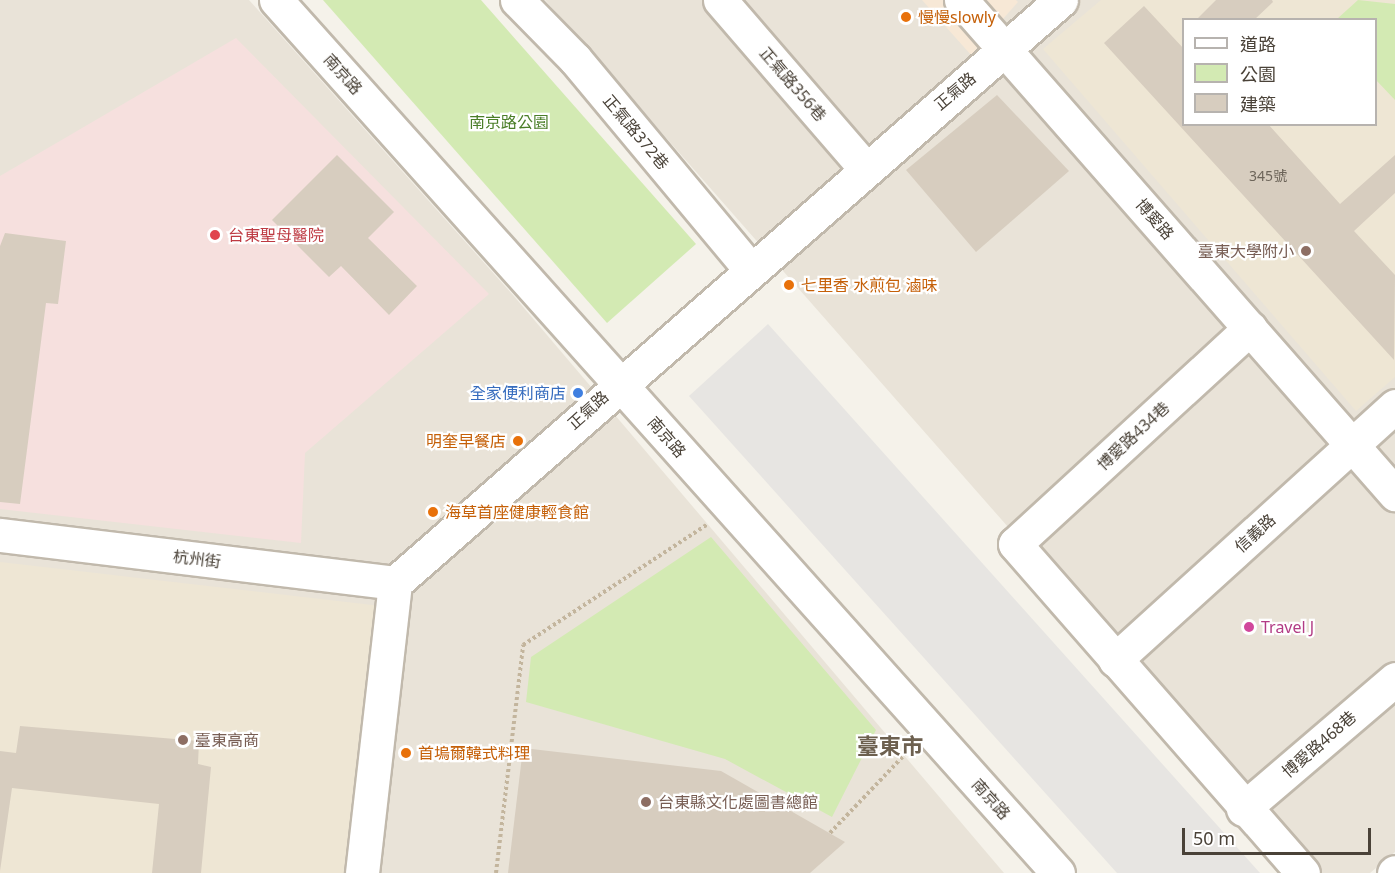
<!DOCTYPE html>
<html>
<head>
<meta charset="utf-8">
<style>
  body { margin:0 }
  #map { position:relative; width:1395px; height:873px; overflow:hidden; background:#f5f2ea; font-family:"Noto Sans","Noto Sans TC",sans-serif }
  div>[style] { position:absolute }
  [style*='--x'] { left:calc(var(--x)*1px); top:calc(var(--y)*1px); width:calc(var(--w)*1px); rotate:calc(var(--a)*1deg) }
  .residential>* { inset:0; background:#e9e3d8 }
  .commercial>* { inset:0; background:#f7e8d6 }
  .education>* { inset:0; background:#eee6d4 }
  .medical>* { inset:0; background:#f6e0de }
  .green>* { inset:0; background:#d3eab3 }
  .parking>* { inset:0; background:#e7e5e2 }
  .building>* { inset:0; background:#d7cdbf }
  .path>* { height:4px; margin-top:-2px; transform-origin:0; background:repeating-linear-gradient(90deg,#c3b59d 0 3px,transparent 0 6px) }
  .roads { filter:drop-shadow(2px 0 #c1b9ac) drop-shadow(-2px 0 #c1b9ac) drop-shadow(0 2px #c1b9ac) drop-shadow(0 -2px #c1b9ac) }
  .minor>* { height:33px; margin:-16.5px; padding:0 16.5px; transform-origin:16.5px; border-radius:16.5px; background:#fff }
  .dots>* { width:16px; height:16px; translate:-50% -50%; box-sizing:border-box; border:3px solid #fff; border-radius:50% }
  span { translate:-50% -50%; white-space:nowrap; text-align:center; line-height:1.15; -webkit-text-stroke:4.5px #fff; paint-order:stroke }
  .number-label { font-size:14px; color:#6d655a }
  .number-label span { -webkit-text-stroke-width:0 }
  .food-label { font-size:16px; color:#c56008 }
  .left { translate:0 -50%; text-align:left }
  .right { translate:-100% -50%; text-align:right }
  .street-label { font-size:16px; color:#4a4238 }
  .park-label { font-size:16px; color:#4b7e29 }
  .health-label { font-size:16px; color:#be3a42 }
  .education-label { font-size:16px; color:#785e54 }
  .shop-label { font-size:16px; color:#366cbe }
  .hotel-label { font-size:16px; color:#b23c85 }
  .district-label { font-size:22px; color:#6d604f; font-weight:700 }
  .legend { position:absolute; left:1182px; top:18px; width:195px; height:108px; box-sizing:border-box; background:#fff; border:2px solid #b7b3af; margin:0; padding:8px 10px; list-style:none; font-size:18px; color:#4a4238 }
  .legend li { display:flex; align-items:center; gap:12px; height:30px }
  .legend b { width:30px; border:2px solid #b7b3af }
  .scale { position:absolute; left:1182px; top:828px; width:189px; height:27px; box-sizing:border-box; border:3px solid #4a4238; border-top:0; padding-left:8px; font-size:18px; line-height:21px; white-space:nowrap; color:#4a4238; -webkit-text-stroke:4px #fff; paint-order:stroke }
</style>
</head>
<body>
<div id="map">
  <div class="residential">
    <div style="clip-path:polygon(0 0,249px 0,513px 295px,1004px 873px,0 873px)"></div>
    <div style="clip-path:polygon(evenodd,545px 0,1395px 0,1395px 852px,1370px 873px,1312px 873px,545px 0,1184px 20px,1376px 20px,1376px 124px,1184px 124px,1184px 20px)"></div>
  </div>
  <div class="commercial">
    <div style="clip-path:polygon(922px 0,1016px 0,1018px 2px,971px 55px)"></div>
  </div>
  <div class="education">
    <div style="clip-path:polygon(evenodd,1101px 0,1395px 0,1395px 377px,1356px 411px,1043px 49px,1101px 0,1184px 20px,1376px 20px,1376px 124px,1184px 124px,1184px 20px)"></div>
    <div style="clip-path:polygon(0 562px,381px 606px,350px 873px,0 873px)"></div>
  </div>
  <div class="medical">
    <div style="clip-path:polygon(236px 38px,489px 294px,305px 453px,301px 543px,0 509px,0 176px)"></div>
  </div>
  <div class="green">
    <div style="clip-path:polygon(323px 0,481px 0,696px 244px,607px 323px)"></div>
    <div style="clip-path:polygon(1358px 0,1395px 4px,1395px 100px,1376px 80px,1376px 20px,1337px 19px)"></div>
    <div style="clip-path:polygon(711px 537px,876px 730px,832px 817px,725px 759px,526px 702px,531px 657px)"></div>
  </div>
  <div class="parking">
    <div style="clip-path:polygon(768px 324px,1260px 873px,1117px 873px,689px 396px)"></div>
  </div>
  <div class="building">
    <div style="clip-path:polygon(1216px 0,1272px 0,1273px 2px,1254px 20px,1196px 20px)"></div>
    <div style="clip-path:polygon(1144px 6px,1184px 49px,1184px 124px,1268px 124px,1340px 204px,1395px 155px,1395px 193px,1354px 231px,1395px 275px,1394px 360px,1104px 43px)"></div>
    <div style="clip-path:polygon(997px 95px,1069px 171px,976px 252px,906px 170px)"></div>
    <div style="clip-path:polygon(337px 155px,394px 212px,368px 238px,417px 286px,389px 315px,341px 266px,329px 277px,272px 220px)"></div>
    <div style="clip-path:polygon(5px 233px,66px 241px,58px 304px,46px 303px,20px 504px,0 502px,0 246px)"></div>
    <div style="clip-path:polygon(20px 726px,199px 741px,198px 764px,211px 767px,201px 873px,152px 873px,159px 804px,12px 788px,0 871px,0 751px,16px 753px)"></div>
    <div style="clip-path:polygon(523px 748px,721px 771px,845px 842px,810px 873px,508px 873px)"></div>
  </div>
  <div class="path">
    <div style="--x:830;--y:833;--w:116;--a:-46.4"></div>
    <div style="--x:496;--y:873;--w:230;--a:-83.2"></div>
    <div style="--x:523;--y:645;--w:221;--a:-33.2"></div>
  </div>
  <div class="roads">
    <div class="minor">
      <div style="--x:276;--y:0;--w:1172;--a:48.15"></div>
      <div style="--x:517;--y:0;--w:83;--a:45.5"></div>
      <div style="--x:575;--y:59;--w:273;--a:50.2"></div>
      <div style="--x:720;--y:0;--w:222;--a:49.2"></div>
      <div style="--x:961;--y:0;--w:658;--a:48.7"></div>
      <div style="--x:1250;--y:328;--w:319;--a:137.4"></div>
      <div style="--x:1015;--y:544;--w:437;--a:48.8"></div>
      <div style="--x:0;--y:535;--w:398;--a:6.9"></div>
      <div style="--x:1115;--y:660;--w:378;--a:-42.2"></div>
      <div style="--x:1243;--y:809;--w:200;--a:-40.5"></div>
      <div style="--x:362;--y:873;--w:292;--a:-83.5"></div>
      <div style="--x:395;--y:583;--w:885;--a:-41.2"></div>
      <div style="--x:1394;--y:873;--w:1;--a:-45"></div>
    </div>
  </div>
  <div class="dots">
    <div style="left:906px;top:17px;background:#e8710a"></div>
    <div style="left:215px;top:235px;background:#e0444e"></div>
    <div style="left:1306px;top:251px;background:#8d6e63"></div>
    <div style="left:789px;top:285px;background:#e8710a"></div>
    <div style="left:578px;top:393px;background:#3f7fe0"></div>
    <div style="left:518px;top:441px;background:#e8710a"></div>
    <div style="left:433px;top:512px;background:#e8710a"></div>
    <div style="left:1249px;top:627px;background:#d1479c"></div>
    <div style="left:183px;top:740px;background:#8d6e63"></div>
    <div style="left:406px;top:753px;background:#e8710a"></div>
    <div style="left:646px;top:802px;background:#8d6e63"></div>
  </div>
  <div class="number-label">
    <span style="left:1268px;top:176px">345號</span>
  </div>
  <div class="food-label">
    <span class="left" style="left:918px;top:17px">慢慢slowly</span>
    <span class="left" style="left:801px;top:285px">七里香 水煎包 滷味</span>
    <span class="right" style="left:506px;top:441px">明奎早餐店</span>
    <span class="left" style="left:445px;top:512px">海草首座健康輕食館</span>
    <span class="left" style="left:418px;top:753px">首塢爾韓式料理</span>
  </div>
  <div class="street-label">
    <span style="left:343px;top:74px;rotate:48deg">南京路</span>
    <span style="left:793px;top:84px;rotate:49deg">正氣路356巷</span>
    <span style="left:955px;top:91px;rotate:-40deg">正氣路</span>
    <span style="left:636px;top:132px;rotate:50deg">正氣路372巷</span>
    <span style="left:1155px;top:219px;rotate:49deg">博愛路</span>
    <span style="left:588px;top:410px;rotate:-42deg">正氣路</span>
    <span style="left:1133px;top:436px;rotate:-43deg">博愛路434巷</span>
    <span style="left:667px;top:437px;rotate:49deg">南京路</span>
    <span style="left:1255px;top:533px;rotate:-42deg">信義路</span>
    <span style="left:197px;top:559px;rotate:7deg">杭州街</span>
    <span style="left:1319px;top:744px;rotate:-41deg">博愛路468巷</span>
    <span style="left:991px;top:799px;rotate:48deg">南京路</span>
  </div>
  <div class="park-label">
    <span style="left:509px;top:122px">南京路公園</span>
  </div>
  <div class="health-label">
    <span class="left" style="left:228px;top:235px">台東聖母醫院</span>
  </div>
  <div class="education-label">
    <span class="right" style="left:1294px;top:251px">臺東大學附小</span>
    <span class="left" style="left:195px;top:740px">臺東高商</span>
    <span class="left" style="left:658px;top:802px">台東縣文化處圖書總館</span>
  </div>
  <div class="shop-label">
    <span class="right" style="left:566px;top:393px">全家便利商店</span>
  </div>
  <div class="hotel-label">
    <span class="left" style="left:1261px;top:627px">Travel J</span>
  </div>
  <div class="district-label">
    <span style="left:890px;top:746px">臺東市</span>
  </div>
  <ul class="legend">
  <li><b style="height:8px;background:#fff"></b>道路</li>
  <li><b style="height:16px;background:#d3eab3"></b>公園</li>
  <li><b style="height:16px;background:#d7cdbf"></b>建築</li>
  </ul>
  <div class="scale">50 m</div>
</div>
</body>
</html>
